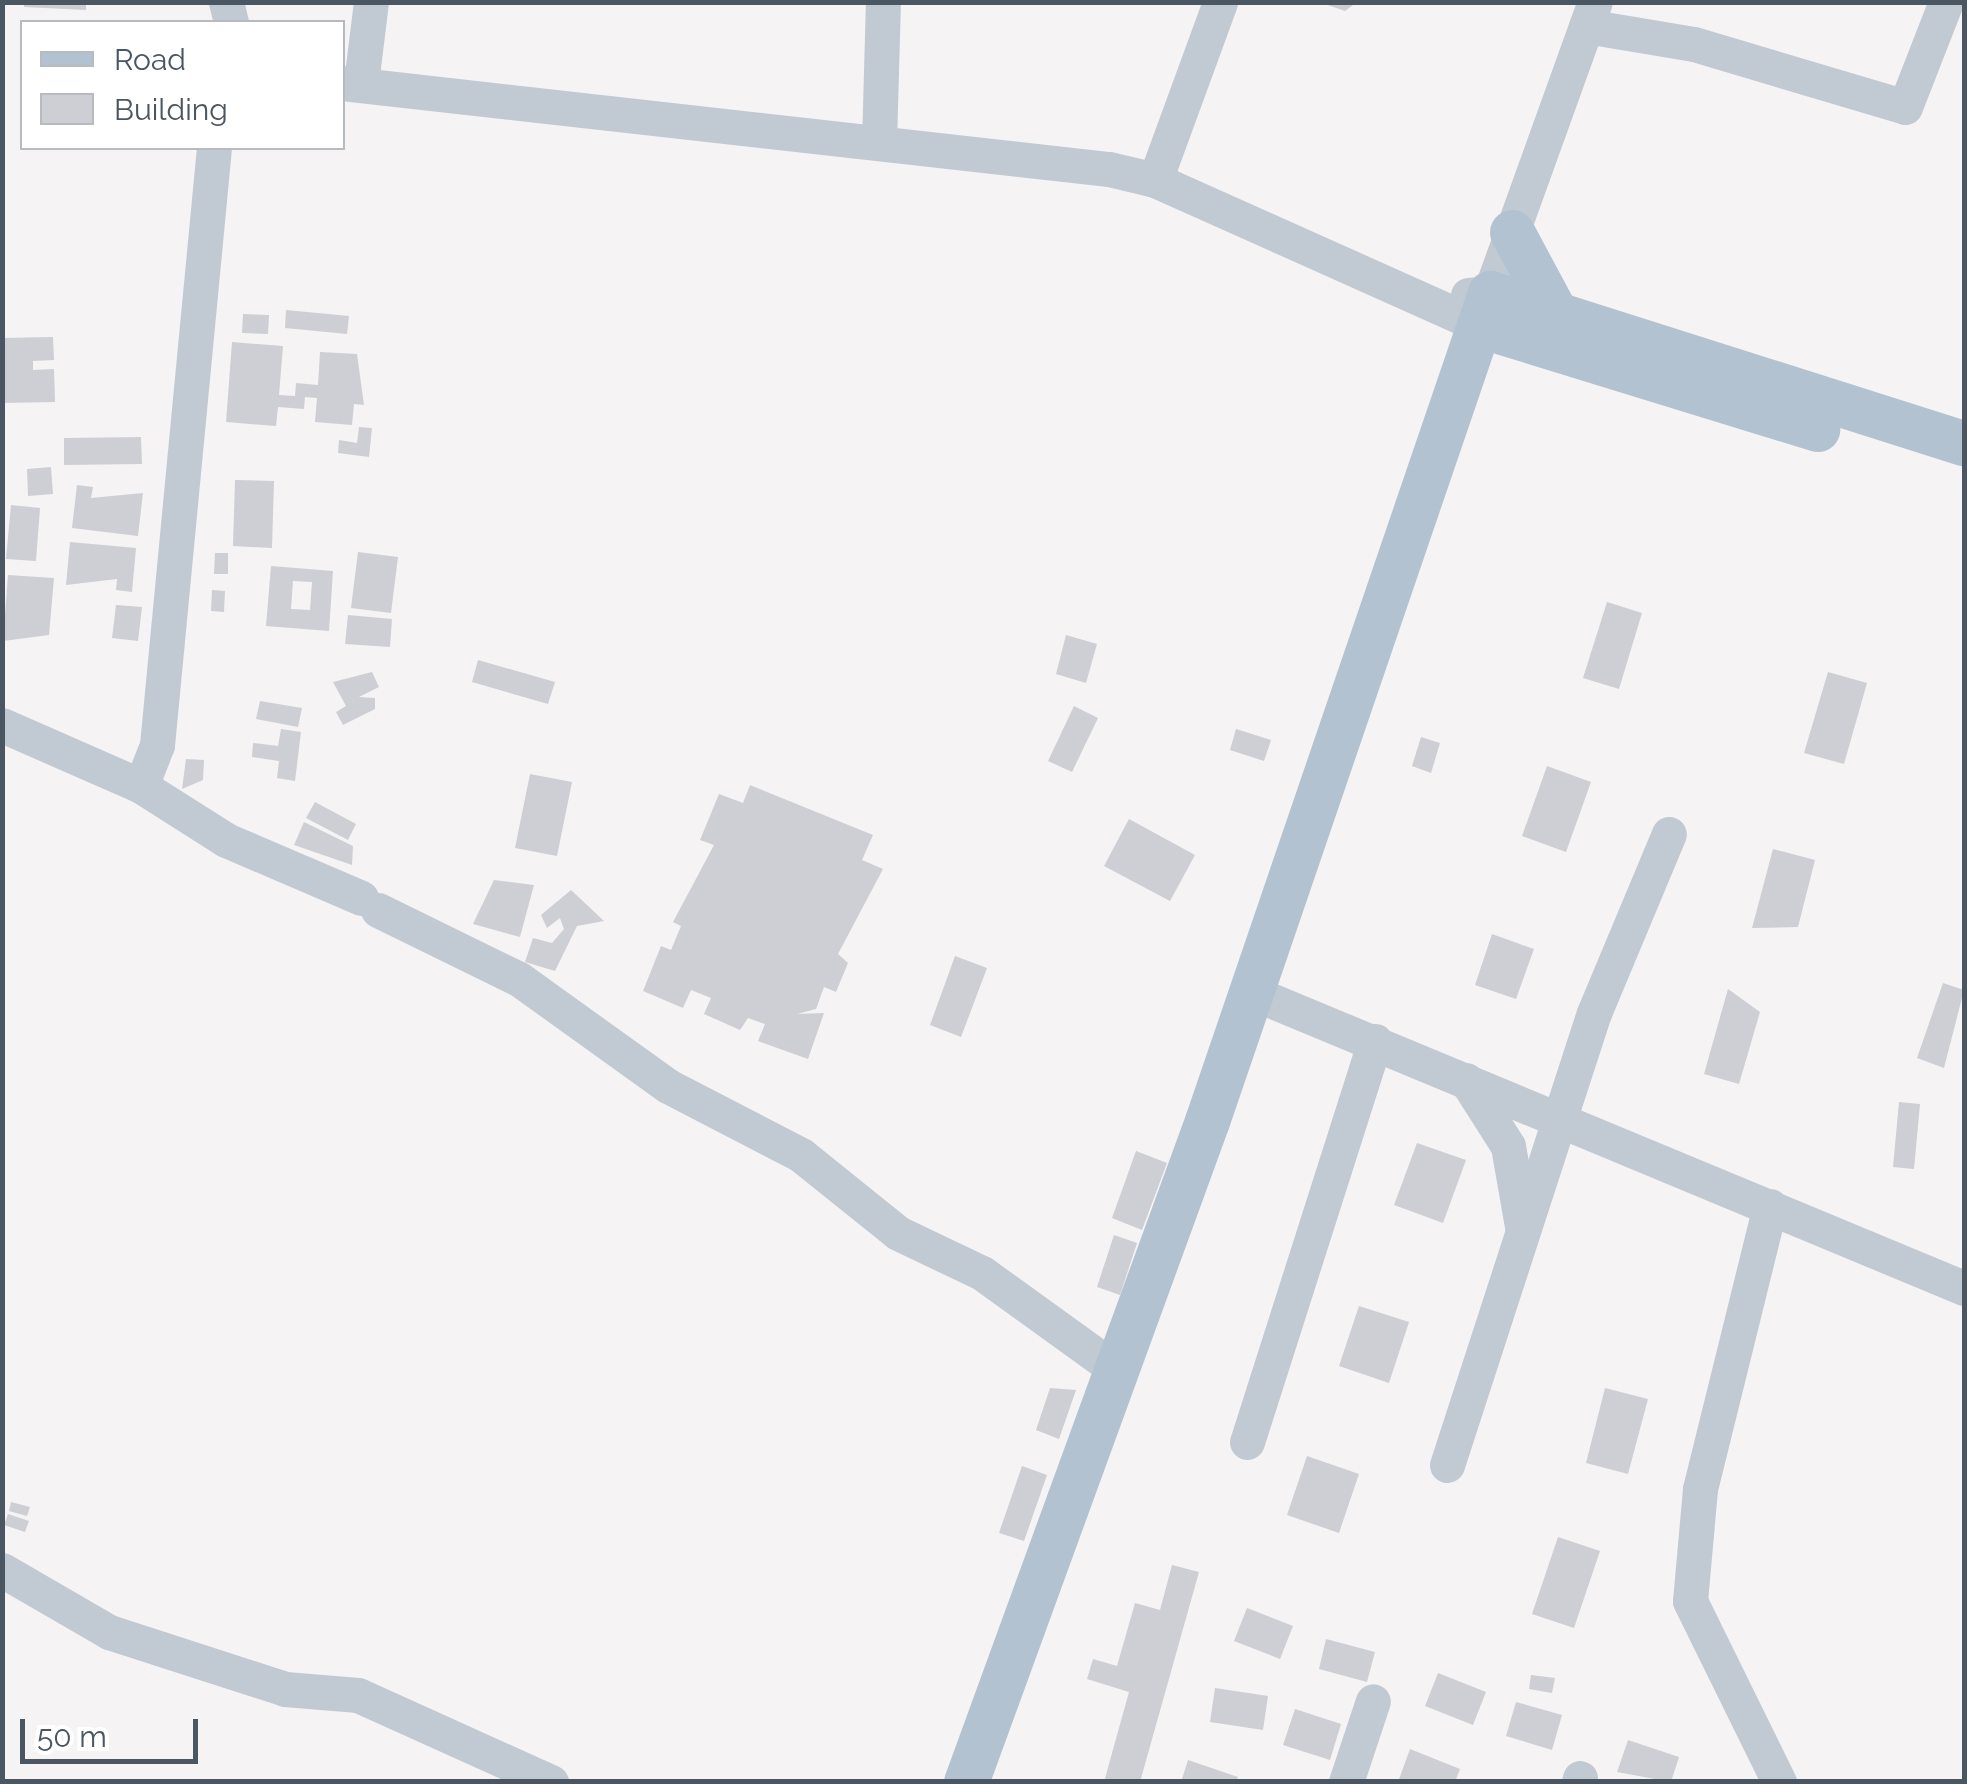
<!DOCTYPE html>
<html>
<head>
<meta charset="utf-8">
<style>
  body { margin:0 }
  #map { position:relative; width:1967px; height:1784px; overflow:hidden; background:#f5f3f3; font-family:Raleway,sans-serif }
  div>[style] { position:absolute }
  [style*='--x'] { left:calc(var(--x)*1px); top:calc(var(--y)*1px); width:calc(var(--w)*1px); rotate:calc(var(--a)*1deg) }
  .building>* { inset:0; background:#cdcfd5 }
  .minor>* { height:35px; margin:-17.5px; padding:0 17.5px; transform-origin:17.5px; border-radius:17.5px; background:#c1cad2 }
  .major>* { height:45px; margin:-22.5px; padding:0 22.5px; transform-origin:22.5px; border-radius:22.5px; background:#b3c2d1 }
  span { translate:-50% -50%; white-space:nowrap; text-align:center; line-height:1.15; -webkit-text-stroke:9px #fff; paint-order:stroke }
  .frame { position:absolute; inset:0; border:5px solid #4a5661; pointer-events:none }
  .legend { position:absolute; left:20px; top:20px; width:325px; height:130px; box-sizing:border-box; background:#fff; border:2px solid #b7bbc0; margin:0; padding:12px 18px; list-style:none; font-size:30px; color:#4a5661 }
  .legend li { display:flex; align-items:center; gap:20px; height:50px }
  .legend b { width:50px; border:2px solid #b7bbc0 }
  .scale { position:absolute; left:20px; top:1719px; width:178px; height:45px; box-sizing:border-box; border:5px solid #4a5661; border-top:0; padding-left:12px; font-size:30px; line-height:35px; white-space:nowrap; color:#4a5661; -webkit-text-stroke:8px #fff; paint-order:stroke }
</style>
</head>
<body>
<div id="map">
  <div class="building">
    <div style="clip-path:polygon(24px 2px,86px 2px,86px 10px,24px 7px)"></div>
    <div style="clip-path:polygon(1319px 2px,1357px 2px,1345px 11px)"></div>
    <div style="clip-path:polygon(286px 310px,349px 316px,347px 334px,285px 328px)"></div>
    <div style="clip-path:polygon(243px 314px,269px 315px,268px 334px,242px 333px)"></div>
    <div style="clip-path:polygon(53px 337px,54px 360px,33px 361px,33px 370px,54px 369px,55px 402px,2px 403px,2px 338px)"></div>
    <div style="clip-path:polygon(232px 342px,283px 346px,279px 395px,295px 396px,296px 383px,318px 385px,320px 352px,357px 354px,364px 405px,354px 404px,352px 425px,315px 422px,317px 398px,305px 397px,304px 409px,278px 407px,276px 426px,226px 422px)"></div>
    <div style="clip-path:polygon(359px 427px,372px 428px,369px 457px,338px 453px,339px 440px,357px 443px)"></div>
    <div style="clip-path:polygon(141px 437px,142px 464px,64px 465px,64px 438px)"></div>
    <div style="clip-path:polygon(51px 467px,53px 494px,28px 496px,27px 469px)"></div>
    <div style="clip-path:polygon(235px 480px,274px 481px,272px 548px,233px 546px)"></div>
    <div style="clip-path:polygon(77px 485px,93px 487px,91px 498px,143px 493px,138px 536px,72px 528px)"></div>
    <div style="clip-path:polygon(11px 505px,40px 508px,36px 561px,6px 559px)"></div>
    <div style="clip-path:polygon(70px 542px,136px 548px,132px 592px,116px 590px,117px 579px,66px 585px)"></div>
    <div style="clip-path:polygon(358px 552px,398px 557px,391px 613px,351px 608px)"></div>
    <div style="clip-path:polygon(215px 553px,228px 553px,228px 574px,214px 574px)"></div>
    <div style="clip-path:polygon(evenodd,271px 566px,333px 571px,329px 631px,266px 626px,271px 566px,293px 581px,312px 582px,310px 610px,291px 609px,293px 581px)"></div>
    <div style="clip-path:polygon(8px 575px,54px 578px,49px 635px,3px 641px)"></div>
    <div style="clip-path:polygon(212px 590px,225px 591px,224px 612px,211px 611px)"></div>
    <div style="clip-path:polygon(1607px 602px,1642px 613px,1619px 689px,1583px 678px)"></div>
    <div style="clip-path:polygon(116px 605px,142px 607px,138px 641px,112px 638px)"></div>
    <div style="clip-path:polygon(348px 615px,392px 619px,390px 647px,345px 644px)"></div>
    <div style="clip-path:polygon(1066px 635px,1097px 644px,1086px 683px,1056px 674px)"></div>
    <div style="clip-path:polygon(478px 660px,555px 682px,548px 704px,472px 682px)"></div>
    <div style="clip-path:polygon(372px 672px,379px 687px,359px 697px,375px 698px,375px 709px,343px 725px,336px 712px,346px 706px,333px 682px)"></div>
    <div style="clip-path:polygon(1828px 672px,1867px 683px,1844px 764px,1804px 753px)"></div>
    <div style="clip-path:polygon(260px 701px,302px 708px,298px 727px,256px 719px)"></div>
    <div style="clip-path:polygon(1074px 706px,1098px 718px,1072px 772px,1048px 761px)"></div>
    <div style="clip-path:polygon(281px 729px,301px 732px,295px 781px,277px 778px,279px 761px,252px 757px,253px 743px,278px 746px)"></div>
    <div style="clip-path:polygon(1236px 729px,1271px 740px,1264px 761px,1230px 750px)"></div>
    <div style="clip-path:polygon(1421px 737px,1440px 743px,1431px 773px,1412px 766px)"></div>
    <div style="clip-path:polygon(186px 759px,204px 760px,203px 780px,182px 789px)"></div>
    <div style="clip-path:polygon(1547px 766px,1591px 782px,1566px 852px,1522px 836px)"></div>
    <div style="clip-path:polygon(530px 774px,572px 782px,557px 856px,515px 848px)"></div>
    <div style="clip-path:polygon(750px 785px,873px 835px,862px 860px,883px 869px,838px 954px,848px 963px,836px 992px,824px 987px,816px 1009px,797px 1014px,824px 1013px,808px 1059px,758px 1041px,765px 1024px,748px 1018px,740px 1030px,704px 1014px,711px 998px,691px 990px,683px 1008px,643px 991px,661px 946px,671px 950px,681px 926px,673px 922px,714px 845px,700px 840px,719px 794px,743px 803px)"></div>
    <div style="clip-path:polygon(315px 802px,356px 824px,348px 840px,306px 818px)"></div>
    <div style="clip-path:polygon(1129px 819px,1195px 855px,1170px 901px,1104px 866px)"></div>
    <div style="clip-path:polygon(304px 822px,353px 846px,352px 865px,294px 845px)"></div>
    <div style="clip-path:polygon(1773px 849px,1815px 860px,1798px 927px,1752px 928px)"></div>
    <div style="clip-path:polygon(494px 880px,534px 885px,520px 937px,473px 924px)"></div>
    <div style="clip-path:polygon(571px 890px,604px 921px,577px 926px,555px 971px,525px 962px,533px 938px,552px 943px,564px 929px,560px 918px,547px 928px,541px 915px)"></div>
    <div style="clip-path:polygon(1492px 934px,1534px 949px,1516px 999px,1475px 985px)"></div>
    <div style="clip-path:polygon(955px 956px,987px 968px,961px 1037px,930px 1025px)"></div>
    <div style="clip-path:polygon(1943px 983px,1964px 990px,1944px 1068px,1917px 1058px)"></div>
    <div style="clip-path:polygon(1728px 989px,1760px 1012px,1739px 1084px,1704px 1074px)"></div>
    <div style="clip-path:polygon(1899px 1102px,1920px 1104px,1914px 1169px,1893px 1167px)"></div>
    <div style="clip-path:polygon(1417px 1143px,1466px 1160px,1443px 1223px,1394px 1205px)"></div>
    <div style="clip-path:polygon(1136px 1151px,1167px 1163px,1142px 1230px,1112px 1218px)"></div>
    <div style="clip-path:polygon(1114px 1235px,1137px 1243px,1120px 1295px,1097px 1287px)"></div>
    <div style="clip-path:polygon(1359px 1306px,1409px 1322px,1389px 1383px,1339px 1366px)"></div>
    <div style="clip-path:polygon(1050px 1388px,1076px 1390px,1059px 1439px,1036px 1430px)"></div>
    <div style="clip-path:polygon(1605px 1388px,1648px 1399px,1628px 1474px,1586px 1463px)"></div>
    <div style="clip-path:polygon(1307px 1456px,1359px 1474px,1339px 1533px,1287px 1515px)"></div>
    <div style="clip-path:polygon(1022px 1466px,1047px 1475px,1024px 1541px,999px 1533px)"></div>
    <div style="clip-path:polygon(11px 1502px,30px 1507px,27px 1516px,9px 1511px)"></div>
    <div style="clip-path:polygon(8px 1514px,29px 1521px,25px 1532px,4px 1525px)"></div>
    <div style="clip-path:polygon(1558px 1537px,1600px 1551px,1574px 1628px,1532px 1614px)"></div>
    <div style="clip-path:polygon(1172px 1565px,1199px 1572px,1140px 1782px,1104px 1782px,1129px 1692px,1087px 1679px,1093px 1659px,1117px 1666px,1135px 1603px,1160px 1610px)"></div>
    <div style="clip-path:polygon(1247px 1608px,1293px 1626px,1280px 1659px,1234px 1641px)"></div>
    <div style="clip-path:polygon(1326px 1639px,1375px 1652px,1367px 1682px,1319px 1669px)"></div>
    <div style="clip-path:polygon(1438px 1673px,1486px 1692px,1473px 1725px,1425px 1706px)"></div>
    <div style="clip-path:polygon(1531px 1675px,1555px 1678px,1552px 1693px,1529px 1689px)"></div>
    <div style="clip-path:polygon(1215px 1688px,1268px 1696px,1263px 1730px,1210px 1722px)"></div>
    <div style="clip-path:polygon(1516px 1702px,1562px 1715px,1552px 1750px,1506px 1736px)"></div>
    <div style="clip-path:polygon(1295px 1709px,1341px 1724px,1330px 1760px,1283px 1745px)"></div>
    <div style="clip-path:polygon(1628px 1740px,1679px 1757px,1671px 1782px,1617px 1772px)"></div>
    <div style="clip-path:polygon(1410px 1749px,1460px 1769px,1455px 1782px,1398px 1782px)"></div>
    <div style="clip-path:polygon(1188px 1760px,1238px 1777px,1236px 1782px,1181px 1782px)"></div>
  </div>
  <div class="minor">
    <div style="--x:226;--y:2;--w:21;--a:76"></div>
    <div style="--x:1586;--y:26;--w:109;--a:9.5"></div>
    <div style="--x:1694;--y:44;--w:220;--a:16.6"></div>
    <div style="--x:1905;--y:107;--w:113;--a:-68.7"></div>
    <div style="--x:342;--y:83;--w:772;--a:6.4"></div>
    <div style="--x:1109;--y:169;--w:47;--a:13.4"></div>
    <div style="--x:1155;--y:180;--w:355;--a:24.1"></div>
    <div style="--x:361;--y:83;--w:82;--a:-83"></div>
    <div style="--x:879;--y:143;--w:141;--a:-88.4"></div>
    <div style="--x:1155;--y:180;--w:189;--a:-69.9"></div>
    <div style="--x:1468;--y:295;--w:22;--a:-5"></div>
    <div style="--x:1490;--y:293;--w:309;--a:-70.2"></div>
    <div style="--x:2;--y:725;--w:152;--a:23.7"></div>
    <div style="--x:141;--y:786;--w:44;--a:-68.7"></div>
    <div style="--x:157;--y:745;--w:600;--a:-84.55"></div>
    <div style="--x:141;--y:786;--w:101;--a:32.4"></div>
    <div style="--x:226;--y:840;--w:147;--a:23.2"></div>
    <div style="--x:378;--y:910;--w:157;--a:26.1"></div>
    <div style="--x:519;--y:979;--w:183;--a:35.7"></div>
    <div style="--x:668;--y:1086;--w:150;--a:27.4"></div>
    <div style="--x:801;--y:1155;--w:124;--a:38.8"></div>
    <div style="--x:898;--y:1233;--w:93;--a:25.5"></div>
    <div style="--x:982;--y:1273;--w:164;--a:35.8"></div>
    <div style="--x:1251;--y:992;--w:772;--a:22.55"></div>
    <div style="--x:1466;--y:1080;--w:78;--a:57.5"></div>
    <div style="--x:1508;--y:1146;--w:81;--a:80.1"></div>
    <div style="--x:1770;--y:1206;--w:292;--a:103.9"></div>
    <div style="--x:1700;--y:1489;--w:112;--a:95.1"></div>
    <div style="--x:1690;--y:1601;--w:202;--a:63.8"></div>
    <div style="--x:1247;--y:1442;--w:421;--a:-72.3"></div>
    <div style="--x:1447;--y:1465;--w:475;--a:-72"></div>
    <div style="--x:1594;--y:1013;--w:194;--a:-67.3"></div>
    <div style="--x:2;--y:1570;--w:124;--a:30.1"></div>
    <div style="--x:109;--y:1632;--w:185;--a:17.9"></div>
    <div style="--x:285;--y:1689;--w:73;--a:4.7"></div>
    <div style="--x:358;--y:1695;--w:212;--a:24.3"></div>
    <div style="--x:1346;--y:1782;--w:85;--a:-71.6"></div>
    <div style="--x:1579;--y:1782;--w:4;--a:-76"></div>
  </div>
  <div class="major">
    <div style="--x:1512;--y:232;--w:93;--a:61.8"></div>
    <div style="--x:1479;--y:325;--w:354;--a:17.1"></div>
    <div style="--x:966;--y:1782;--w:704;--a:-69.97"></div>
    <div style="--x:1207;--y:1121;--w:875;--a:-71.13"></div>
    <div style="--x:1490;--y:293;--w:497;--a:17.6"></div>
  </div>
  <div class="frame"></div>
  <ul class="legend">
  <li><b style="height:12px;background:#b3c2d1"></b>Road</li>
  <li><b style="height:28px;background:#cdcfd5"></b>Building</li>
  </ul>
  <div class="scale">50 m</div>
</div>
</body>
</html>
